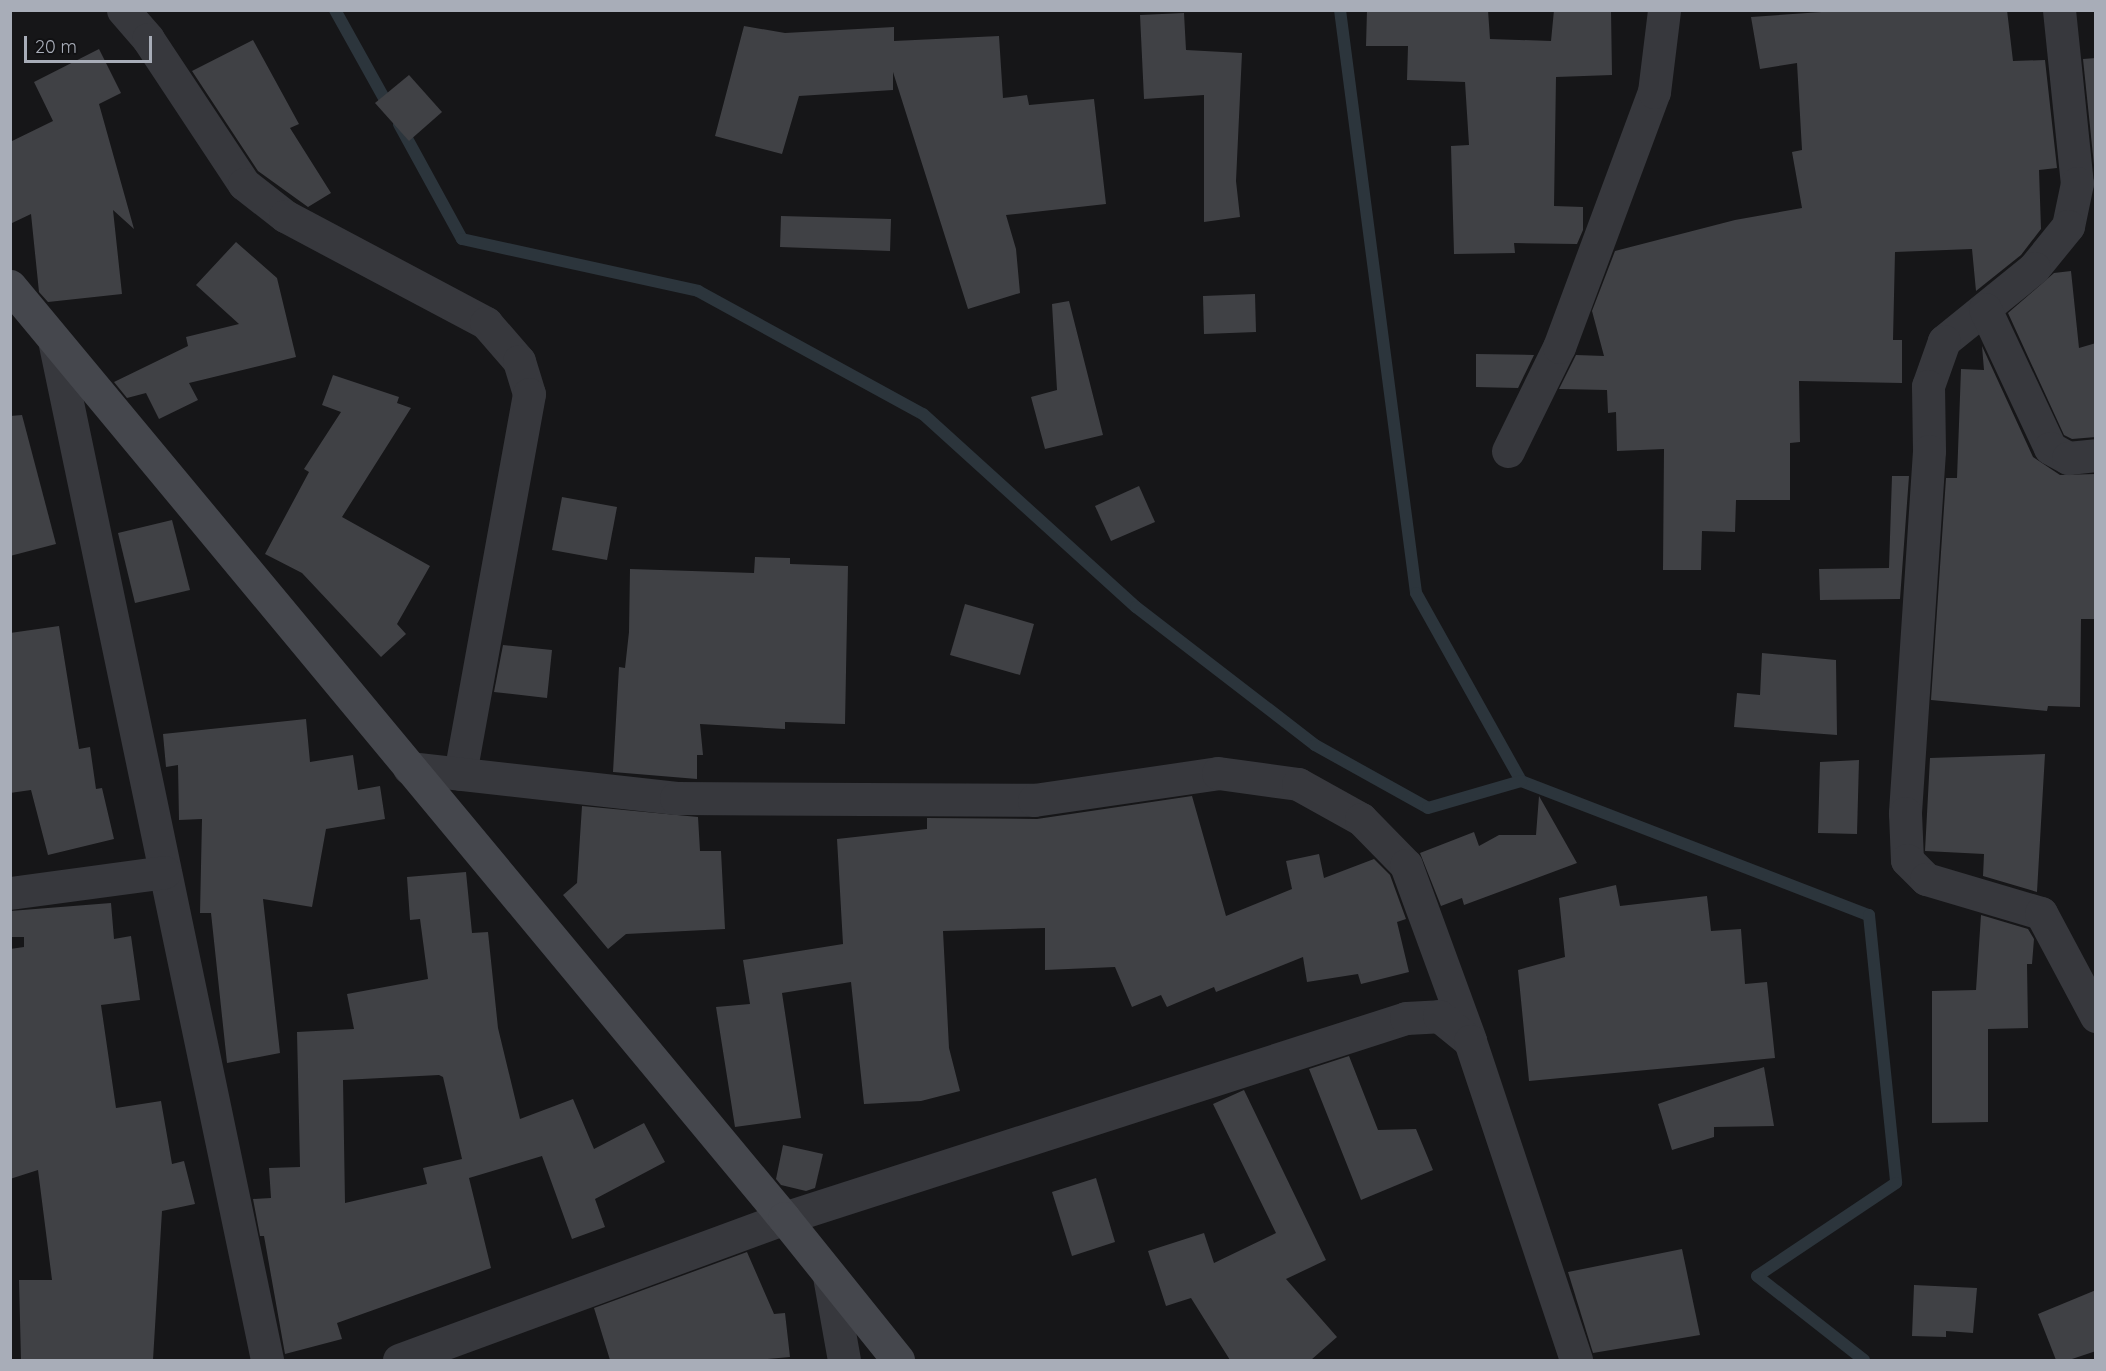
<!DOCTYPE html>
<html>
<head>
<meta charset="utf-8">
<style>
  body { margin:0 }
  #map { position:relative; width:2106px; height:1371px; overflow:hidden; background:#161618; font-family:Quicksand,sans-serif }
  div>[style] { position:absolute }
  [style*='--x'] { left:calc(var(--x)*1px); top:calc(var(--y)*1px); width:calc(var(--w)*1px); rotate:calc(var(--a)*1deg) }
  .stream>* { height:12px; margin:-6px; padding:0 6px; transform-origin:6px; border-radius:6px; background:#2c353c }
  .building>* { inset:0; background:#404145 }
  .street>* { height:33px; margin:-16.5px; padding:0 16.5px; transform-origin:16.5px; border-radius:16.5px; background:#37383d }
  .secondary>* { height:33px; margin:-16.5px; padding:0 16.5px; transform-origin:16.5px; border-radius:16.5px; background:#45474d }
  span { translate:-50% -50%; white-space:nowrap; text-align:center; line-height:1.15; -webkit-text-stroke:5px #111113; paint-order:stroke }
  .frame { position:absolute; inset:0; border:12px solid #a8adb8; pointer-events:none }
  .scale { position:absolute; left:24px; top:36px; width:128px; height:27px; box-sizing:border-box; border:3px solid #a8adb8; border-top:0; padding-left:8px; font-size:18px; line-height:21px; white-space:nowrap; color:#a8adb8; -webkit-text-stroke:4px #111113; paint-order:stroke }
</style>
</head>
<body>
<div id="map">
  <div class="stream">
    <div style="--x:335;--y:10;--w:113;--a:60.9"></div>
    <div style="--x:1340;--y:10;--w:588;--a:82.57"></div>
    <div style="--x:1416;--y:593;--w:215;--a:60.8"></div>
    <div style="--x:1521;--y:781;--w:373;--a:21.1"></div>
    <div style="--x:1869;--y:915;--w:269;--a:84.2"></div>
    <div style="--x:1896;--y:1183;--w:167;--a:146.2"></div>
    <div style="--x:1757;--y:1276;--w:136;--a:38.1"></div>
    <div style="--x:399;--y:124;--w:131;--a:61.3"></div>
    <div style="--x:462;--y:239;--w:242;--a:12.4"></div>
    <div style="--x:698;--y:291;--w:256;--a:28.7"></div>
    <div style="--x:923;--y:414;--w:287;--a:42.2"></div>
    <div style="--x:1136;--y:607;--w:226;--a:37.6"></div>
    <div style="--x:1315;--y:745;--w:129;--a:29.1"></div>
    <div style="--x:1428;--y:808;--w:97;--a:-16.2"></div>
  </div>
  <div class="building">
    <div style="clip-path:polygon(1367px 10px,1488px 10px,1490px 39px,1551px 41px,1554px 10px,1611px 10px,1612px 75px,1556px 77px,1554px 206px,1583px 207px,1583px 230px,1577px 244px,1514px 243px,1515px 253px,1454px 254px,1451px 146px,1469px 145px,1465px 82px,1407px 80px,1408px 46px,1366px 46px)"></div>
    <div style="clip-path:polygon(1851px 10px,2007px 10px,2013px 61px,2045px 60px,2057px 168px,2039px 170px,2041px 229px,2021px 255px,1976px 291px,1972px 249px,1895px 252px,1893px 340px,1902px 340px,1902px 383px,1799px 381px,1800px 442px,1790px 443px,1790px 500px,1736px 500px,1735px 532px,1702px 531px,1701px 570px,1663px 570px,1664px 449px,1617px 451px,1616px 412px,1608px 413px,1607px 390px,1559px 389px,1576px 355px,1604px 356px,1592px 311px,1615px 251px,1735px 220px,1802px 208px,1792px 152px,1802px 150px,1797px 63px,1760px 69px,1751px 17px)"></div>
    <div style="clip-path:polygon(1184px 13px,1186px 50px,1242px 53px,1236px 181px,1240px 217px,1204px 222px,1204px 95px,1144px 99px,1140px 15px)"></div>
    <div style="clip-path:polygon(744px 26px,785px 33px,894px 27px,894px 41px,999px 36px,1003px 98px,1027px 95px,1029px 105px,1094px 99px,1106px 204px,1006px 215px,1016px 249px,1020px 293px,968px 309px,893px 72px,893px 90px,799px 96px,782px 154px,715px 136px)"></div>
    <div style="clip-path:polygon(253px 40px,299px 124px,290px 128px,331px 193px,308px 207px,258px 171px,192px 71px)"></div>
    <div style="clip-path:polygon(99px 49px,121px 93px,99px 104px,134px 229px,113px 210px,122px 294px,48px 302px,39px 292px,31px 214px,10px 224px,10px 142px,53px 121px,34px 82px)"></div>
    <div style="clip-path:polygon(2096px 58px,2096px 165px,2094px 165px,2083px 59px)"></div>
    <div style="clip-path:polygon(409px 75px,442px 112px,409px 141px,375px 103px)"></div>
    <div style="clip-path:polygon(781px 216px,891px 219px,890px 251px,780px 247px)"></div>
    <div style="clip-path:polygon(236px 242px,277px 278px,296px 357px,189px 383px,198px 400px,159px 419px,146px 393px,127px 398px,114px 382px,188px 346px,186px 337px,239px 324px,196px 285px)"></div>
    <div style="clip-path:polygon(2071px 271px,2079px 348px,2096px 343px,2096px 437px,2072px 439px,2064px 435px,2008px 313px,2054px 273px)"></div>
    <div style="clip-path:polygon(1255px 294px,1256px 332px,1204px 334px,1203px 296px)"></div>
    <div style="clip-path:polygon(1069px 301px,1103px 435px,1045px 449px,1031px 397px,1057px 390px,1052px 304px)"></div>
    <div style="clip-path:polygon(1982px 346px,2033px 457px,2060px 475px,2096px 474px,2096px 619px,2081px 619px,2080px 707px,2048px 706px,2047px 711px,1931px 700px,1946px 478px,1957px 478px,1961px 369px,1984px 370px)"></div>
    <div style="clip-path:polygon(1476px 354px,1534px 355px,1518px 388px,1476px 387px)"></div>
    <div style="clip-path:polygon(333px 375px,399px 397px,397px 403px,411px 408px,342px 517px,430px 566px,397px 624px,406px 634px,381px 657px,302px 573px,265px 554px,309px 472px,304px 469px,341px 412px,322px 405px)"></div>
    <div style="clip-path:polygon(22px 415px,56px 544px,10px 556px,10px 416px)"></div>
    <div style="clip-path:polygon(1892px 476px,1909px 476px,1900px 599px,1820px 600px,1819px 569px,1889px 568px)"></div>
    <div style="clip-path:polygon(1139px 486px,1155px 522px,1111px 541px,1095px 506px)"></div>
    <div style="clip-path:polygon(562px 497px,617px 507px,607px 560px,552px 550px)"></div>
    <div style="clip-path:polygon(172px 520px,190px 590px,135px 603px,118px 533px)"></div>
    <div style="clip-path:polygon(755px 557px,790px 558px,790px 564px,848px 566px,845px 724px,785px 722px,785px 729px,700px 724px,703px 755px,697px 755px,697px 779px,613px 772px,619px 667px,625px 668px,629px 632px,630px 569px,754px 573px)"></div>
    <div style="clip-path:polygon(965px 604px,1034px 624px,1020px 675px,950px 655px)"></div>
    <div style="clip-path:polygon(59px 626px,79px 749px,90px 747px,96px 789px,102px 788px,114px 839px,48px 855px,31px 790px,10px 793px,10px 633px)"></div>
    <div style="clip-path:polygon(503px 645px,552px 650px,547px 698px,494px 692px)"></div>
    <div style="clip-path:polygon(1762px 653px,1836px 660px,1837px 735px,1734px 727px,1737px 693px,1760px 695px)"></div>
    <div style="clip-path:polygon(306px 719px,310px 762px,353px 755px,358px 790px,380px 786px,385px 819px,326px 829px,312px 907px,263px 899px,280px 1053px,227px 1063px,211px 913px,200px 913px,202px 819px,179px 820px,178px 765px,166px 767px,163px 734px)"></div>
    <div style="clip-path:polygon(2045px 754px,2037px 892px,1983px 876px,1984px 854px,1925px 851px,1930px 758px)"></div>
    <div style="clip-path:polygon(1859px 760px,1857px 834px,1818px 833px,1820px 762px)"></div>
    <div style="clip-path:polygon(1192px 796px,1226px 916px,1292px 889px,1286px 861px,1319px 854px,1324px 878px,1374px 859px,1390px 875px,1406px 919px,1397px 922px,1409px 972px,1361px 984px,1358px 974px,1307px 982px,1303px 957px,1216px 992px,1214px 987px,1167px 1007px,1161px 995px,1132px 1007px,1115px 967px,1045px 970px,1045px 928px,943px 931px,949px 1048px,960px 1091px,921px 1101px,864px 1104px,851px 982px,782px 993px,801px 1118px,735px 1127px,716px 1007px,750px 1004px,743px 960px,843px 944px,837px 839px,927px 829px,927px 818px,1037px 819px)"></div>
    <div style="clip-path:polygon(1539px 796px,1577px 863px,1464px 905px,1462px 898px,1441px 906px,1420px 853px,1474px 832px,1479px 846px,1499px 835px,1536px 835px)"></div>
    <div style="clip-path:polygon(582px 806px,698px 817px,700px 851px,721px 851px,725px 929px,626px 934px,608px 949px,563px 895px,577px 883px)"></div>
    <div style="clip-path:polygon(evenodd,466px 872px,472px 933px,488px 932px,498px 1028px,520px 1119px,573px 1099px,594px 1149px,644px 1123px,665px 1162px,595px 1199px,605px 1227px,572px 1239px,542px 1156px,469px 1178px,491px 1268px,337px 1323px,342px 1339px,285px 1354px,264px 1236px,260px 1236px,253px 1199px,271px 1198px,269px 1168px,300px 1167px,297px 1032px,354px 1029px,347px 994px,428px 979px,420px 919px,410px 920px,407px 877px,466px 872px,439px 1075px,443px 1077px,462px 1159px,423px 1168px,427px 1184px,345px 1203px,343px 1080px,439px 1075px)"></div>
    <div style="clip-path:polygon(1616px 885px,1620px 906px,1707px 896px,1711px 931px,1741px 929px,1745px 984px,1767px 982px,1775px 1058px,1529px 1081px,1518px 970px,1565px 957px,1559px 898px)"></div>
    <div style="clip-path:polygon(111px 903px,114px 939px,131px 936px,140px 1000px,101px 1005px,116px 1108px,161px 1101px,172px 1164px,184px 1161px,195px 1204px,162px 1211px,153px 1360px,21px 1360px,19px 1280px,52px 1280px,38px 1170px,10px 1179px,10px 949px,24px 947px,24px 937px,10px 937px,10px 911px)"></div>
    <div style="clip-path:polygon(1981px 915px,2028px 929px,2034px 939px,2032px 964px,2027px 964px,2028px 1028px,1988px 1029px,1988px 1122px,1932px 1123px,1932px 991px,1976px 990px)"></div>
    <div style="clip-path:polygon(1349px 1056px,1378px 1130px,1416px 1129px,1433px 1170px,1361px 1200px,1309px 1069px)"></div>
    <div style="clip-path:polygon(1764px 1067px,1774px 1126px,1714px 1127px,1714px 1137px,1672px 1150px,1658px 1104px)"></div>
    <div style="clip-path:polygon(1244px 1090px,1326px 1260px,1286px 1279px,1337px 1337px,1311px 1360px,1230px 1360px,1191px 1298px,1166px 1306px,1148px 1251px,1204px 1233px,1214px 1263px,1276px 1233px,1213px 1104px)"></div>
    <div style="clip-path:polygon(783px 1145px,823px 1154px,815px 1188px,806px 1191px,781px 1185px,776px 1179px)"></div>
    <div style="clip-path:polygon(1096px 1178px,1115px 1242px,1072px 1256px,1052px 1192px)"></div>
    <div style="clip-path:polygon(1682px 1249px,1700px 1335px,1593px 1353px,1568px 1272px)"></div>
    <div style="clip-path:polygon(747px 1252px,774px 1314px,785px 1313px,790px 1357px,757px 1360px,610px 1360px,594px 1308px)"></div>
    <div style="clip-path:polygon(1914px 1285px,1977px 1288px,1973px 1333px,1946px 1331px,1946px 1337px,1912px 1336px)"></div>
    <div style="clip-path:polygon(2096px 1290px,2096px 1351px,2069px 1360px,2056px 1360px,2038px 1314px)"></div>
  </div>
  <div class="street">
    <div style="--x:123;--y:10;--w:38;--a:49"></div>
    <div style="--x:148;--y:39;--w:174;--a:56.5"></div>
    <div style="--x:244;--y:184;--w:52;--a:38"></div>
    <div style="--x:285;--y:216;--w:228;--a:28"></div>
    <div style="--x:486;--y:323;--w:50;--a:49"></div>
    <div style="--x:519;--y:361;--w:34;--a:73"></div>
    <div style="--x:529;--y:394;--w:386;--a:100.3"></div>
    <div style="--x:2059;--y:10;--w:174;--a:84.1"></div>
    <div style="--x:2077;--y:183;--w:44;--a:101.8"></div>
    <div style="--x:2068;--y:226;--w:54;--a:129"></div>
    <div style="--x:2034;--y:268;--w:116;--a:141"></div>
    <div style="--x:1944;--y:341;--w:48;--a:109.6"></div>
    <div style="--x:1928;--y:386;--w:65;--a:89.1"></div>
    <div style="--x:1929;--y:451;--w:363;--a:93.8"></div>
    <div style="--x:1905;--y:813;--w:47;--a:87.6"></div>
    <div style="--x:1907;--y:860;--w:27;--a:45"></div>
    <div style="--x:1926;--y:879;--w:120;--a:16.5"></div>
    <div style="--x:2041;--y:913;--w:117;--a:61.9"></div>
    <div style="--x:1985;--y:309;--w:153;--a:64.9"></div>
    <div style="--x:2050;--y:448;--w:21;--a:29"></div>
    <div style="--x:2068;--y:458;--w:28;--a:-6"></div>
    <div style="--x:54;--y:340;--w:1042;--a:78.2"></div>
    <div style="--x:1508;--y:451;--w:116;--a:-63.9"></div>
    <div style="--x:1559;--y:347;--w:272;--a:-69.6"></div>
    <div style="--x:1654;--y:92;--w:83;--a:-83"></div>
    <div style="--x:409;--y:768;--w:269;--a:6.4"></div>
    <div style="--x:676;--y:798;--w:358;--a:0.3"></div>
    <div style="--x:1034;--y:800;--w:186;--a:-8.3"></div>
    <div style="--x:1218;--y:773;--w:81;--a:7.8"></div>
    <div style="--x:1298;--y:784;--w:72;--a:29.1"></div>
    <div style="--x:1361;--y:819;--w:64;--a:45.6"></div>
    <div style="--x:1406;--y:865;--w:186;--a:69.9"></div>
    <div style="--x:10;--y:893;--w:156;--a:-7.7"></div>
    <div style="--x:829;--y:1276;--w:85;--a:79.9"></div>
    <div style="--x:399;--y:1360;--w:410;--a:-20.2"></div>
    <div style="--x:784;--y:1218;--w:653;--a:-17.82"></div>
    <div style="--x:1406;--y:1018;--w:33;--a:-3"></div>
    <div style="--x:1439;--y:1016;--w:40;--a:39"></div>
    <div style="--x:1470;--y:1041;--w:336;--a:71.6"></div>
  </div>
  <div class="secondary">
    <div style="--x:10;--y:286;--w:1211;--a:50.29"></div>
    <div style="--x:784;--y:1218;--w:182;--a:51.2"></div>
  </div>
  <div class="frame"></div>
  <div class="scale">20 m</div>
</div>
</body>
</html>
